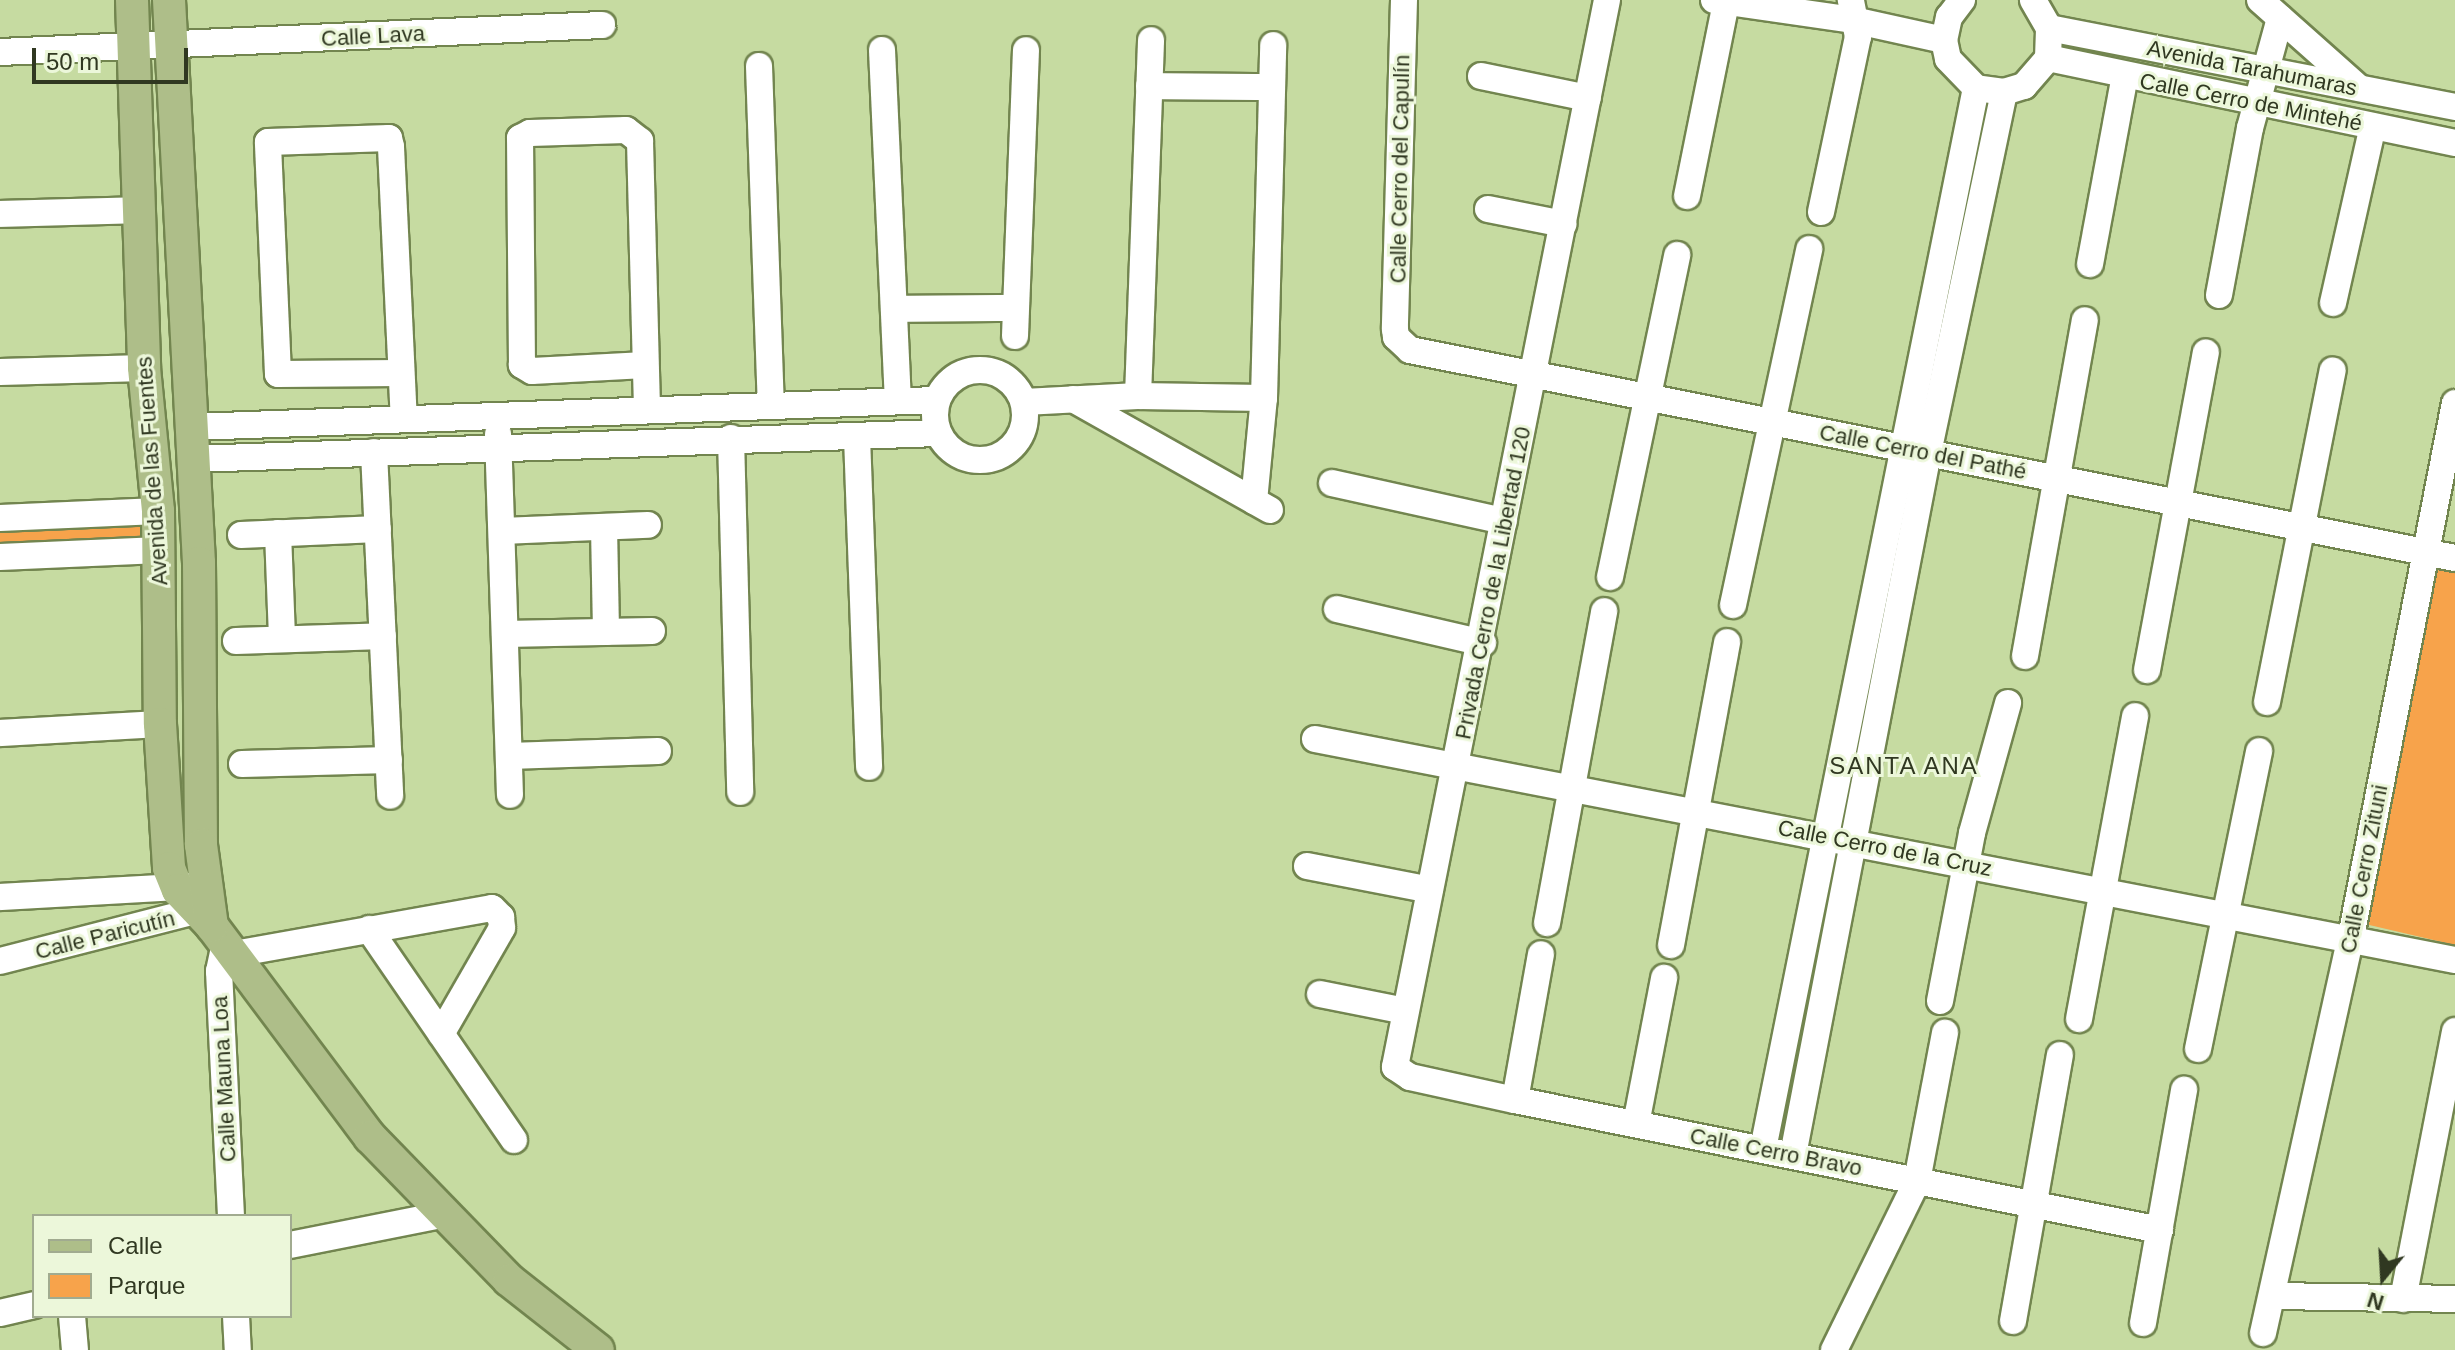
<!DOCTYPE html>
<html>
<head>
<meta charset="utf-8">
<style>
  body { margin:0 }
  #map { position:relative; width:2455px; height:1350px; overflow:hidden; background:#c6dba1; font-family:Arial,sans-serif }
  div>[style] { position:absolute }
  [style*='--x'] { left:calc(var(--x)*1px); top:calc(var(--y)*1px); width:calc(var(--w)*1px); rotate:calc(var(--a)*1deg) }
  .green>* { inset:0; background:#f7a34b }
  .roads { filter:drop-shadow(2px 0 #72854f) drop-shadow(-2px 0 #72854f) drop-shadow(0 2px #72854f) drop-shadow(0 -2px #72854f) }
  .minor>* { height:26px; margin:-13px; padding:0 13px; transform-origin:13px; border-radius:13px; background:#fff }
  .minor>.ring { margin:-13px; padding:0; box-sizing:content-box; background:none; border:26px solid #fff; border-radius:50% }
  .major>* { height:32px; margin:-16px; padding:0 16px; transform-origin:16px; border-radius:16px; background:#aebe89 }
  span { translate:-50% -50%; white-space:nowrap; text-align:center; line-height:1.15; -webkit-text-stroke:6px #ecf7da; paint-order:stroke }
  .street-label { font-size:22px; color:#303821 }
  .neighbourhood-label { font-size:24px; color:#303821; letter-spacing:2px }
  .legend { position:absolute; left:32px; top:1214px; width:260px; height:104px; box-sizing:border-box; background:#ecf7da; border:2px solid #a1ab90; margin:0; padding:10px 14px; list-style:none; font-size:24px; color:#303821 }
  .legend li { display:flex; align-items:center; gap:16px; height:40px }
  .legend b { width:40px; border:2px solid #a1ab90 }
  .north { position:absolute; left:2343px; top:1238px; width:80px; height:80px; -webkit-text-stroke:6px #ecf7da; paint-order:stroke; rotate:198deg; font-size:22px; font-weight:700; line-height:32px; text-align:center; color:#303821 }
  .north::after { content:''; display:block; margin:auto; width:28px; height:36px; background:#303821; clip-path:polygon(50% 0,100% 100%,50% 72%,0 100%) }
  .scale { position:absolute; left:32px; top:48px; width:156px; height:36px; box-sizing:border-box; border:4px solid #303821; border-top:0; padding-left:10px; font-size:24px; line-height:28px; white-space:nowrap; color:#303821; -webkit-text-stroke:6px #ecf7da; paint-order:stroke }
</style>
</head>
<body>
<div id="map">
  <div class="green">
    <div style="clip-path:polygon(148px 518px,147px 546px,0 553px,0 522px)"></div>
    <div style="clip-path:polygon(2430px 564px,2455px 568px,2455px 945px,2365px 924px)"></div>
  </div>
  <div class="roads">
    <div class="minor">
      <div style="--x:1404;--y:0;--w:329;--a:91.6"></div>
      <div style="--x:1395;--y:329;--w:8;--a:83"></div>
      <div style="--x:1396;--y:337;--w:19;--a:43"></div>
      <div style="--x:1410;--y:350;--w:1065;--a:11.26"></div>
      <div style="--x:1607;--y:0;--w:1088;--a:101.24"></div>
      <div style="--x:1395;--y:1067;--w:18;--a:34"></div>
      <div style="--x:1410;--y:1077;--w:107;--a:12.4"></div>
      <div style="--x:1515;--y:1100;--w:658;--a:11.4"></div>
      <div style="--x:1714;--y:0;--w:140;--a:8.2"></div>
      <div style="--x:1853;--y:20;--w:93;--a:12.4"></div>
      <div style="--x:1962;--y:0;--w:21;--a:127"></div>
      <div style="--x:1949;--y:17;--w:24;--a:102"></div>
      <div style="--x:1944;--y:40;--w:19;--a:78"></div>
      <div style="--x:1948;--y:59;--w:40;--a:46"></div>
      <div style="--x:1976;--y:88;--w:28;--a:8"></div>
      <div style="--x:2004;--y:92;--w:21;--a:-17"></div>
      <div style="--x:2024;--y:86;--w:37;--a:-49"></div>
      <div style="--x:2048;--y:58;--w:30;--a:-88"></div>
      <div style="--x:2049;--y:28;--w:32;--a:-120"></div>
      <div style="--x:2260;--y:0;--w:132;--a:41.6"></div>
      <div style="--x:2049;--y:28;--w:414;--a:11"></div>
      <div style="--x:882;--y:50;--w:349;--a:87.4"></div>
      <div style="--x:0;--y:52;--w:603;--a:-2.57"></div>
      <div style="--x:2048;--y:58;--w:416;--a:11.8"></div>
      <div style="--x:759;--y:66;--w:338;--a:88"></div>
      <div style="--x:1481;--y:76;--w:109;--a:11.6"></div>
      <div style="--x:1149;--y:86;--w:123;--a:0.5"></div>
      <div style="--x:1687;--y:196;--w:197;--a:-78.6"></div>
      <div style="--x:1488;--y:209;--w:77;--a:11.2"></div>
      <div style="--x:1821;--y:212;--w:179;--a:-78.1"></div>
      <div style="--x:1858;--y:37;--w:38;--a:-101"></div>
      <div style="--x:0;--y:214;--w:140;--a:-1.6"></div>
      <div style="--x:2090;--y:264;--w:191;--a:-79.5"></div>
      <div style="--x:2219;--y:295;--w:170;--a:-79.5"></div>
      <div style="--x:2250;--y:128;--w:114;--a:-74.7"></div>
      <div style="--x:2333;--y:303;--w:181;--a:-77.3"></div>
      <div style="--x:894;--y:309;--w:120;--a:-0.5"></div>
      <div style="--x:1015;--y:336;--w:286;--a:-87.8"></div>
      <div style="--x:645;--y:365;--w:113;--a:177"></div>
      <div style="--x:532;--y:371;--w:12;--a:-149"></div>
      <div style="--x:522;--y:365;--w:227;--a:-90.5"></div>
      <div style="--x:520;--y:138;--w:11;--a:-27"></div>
      <div style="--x:530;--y:133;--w:96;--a:-1.8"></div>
      <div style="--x:626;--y:130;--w:18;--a:38"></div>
      <div style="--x:640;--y:141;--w:268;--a:88.5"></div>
      <div class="ring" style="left:935px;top:370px;width:64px;height:64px"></div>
      <div style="--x:0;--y:372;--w:144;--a:-1.6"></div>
      <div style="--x:401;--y:373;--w:123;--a:179.5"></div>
      <div style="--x:278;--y:374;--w:232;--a:-92.5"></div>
      <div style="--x:268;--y:142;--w:121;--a:-1.9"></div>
      <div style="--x:389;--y:138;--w:9;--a:77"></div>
      <div style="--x:391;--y:147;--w:272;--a:87.3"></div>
      <div style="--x:1138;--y:396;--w:356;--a:-87.9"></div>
      <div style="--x:1073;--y:399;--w:226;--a:29.4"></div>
      <div style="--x:1024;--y:402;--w:114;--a:-3"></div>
      <div style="--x:1138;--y:396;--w:126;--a:0.9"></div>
      <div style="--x:193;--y:427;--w:744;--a:-2.08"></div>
      <div style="--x:498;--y:434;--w:361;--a:88.1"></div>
      <div style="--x:857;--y:437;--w:330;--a:87.9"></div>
      <div style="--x:731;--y:438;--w:354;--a:88.5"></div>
      <div style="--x:374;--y:452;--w:344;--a:87.3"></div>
      <div style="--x:194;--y:459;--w:744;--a:-2"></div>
      <div style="--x:1332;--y:483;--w:176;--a:12.5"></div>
      <div style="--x:1254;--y:501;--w:103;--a:-84.5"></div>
      <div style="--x:1264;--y:398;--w:353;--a:-88.5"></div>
      <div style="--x:0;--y:518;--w:158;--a:-2.5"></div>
      <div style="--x:604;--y:527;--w:105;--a:88.9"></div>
      <div style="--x:502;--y:531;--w:146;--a:-2.4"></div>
      <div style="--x:278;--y:533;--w:106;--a:87.8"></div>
      <div style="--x:241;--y:535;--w:137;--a:-2.5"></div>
      <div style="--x:0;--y:557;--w:160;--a:-2.5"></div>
      <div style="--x:1610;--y:577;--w:329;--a:-78.2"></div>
      <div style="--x:1733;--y:605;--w:364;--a:-77.9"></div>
      <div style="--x:1337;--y:609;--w:150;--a:13.1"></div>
      <div style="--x:505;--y:634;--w:147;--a:-1.2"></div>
      <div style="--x:236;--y:641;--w:147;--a:-1.9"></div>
      <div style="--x:2025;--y:656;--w:341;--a:-79.9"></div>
      <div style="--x:2147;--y:670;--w:323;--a:-79.5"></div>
      <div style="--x:2267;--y:702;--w:338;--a:-78.8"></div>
      <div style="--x:0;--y:733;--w:160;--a:-3.2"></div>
      <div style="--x:1315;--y:739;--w:1161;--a:10.97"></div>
      <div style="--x:509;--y:756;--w:149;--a:-1.9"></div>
      <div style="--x:242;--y:764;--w:147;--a:-1.6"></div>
      <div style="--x:1307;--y:866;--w:125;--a:11"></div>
      <div style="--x:0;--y:897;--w:196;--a:-3.2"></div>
      <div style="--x:1547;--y:923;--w:317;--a:-79.6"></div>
      <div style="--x:369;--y:929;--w:256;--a:55.5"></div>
      <div style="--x:225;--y:943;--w:29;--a:102"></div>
      <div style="--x:219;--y:971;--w:245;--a:87.2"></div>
      <div style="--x:1671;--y:945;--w:308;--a:-79.5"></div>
      <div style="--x:234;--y:954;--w:262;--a:-10.1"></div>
      <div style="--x:492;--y:908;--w:13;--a:45"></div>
      <div style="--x:501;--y:917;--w:11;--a:85"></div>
      <div style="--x:502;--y:928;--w:122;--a:119.9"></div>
      <div style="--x:0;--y:961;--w:217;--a:-14.4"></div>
      <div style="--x:1320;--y:994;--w:87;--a:11.3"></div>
      <div style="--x:1940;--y:1001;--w:171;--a:-79.2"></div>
      <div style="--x:1972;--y:833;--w:135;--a:-74.5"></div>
      <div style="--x:2079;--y:1019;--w:308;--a:-79.5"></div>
      <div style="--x:2198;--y:1049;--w:304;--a:-78.4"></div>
      <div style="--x:1515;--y:1100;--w:148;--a:-79.9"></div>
      <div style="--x:1636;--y:1124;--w:149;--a:-79.1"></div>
      <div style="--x:1763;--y:1149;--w:1082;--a:-78.65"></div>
      <div style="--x:1793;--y:1155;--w:715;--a:-79.11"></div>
      <div style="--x:1928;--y:453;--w:369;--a:-78.1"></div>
      <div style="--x:290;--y:1245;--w:154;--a:-11.2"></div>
      <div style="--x:2272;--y:1296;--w:183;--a:0.9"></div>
      <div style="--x:2403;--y:1299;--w:273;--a:-79"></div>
      <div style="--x:0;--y:1313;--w:35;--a:-13"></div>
      <div style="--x:72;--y:1316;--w:34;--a:85"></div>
      <div style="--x:236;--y:1316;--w:34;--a:87"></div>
      <div style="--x:2013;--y:1321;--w:270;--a:-80"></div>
      <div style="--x:2143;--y:1323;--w:237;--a:-80"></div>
      <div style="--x:2263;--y:1333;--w:406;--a:-77.5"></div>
      <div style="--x:2351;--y:937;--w:544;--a:-78.98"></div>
      <div style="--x:1834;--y:1350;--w:188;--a:-63.8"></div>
      <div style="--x:1917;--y:1181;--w:151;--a:-79.3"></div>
    </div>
    <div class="major">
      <div style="--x:132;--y:0;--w:368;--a:88.1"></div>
      <div style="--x:144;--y:368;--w:144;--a:84.4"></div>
      <div style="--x:158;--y:511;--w:213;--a:89.5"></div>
      <div style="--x:160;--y:724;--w:144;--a:86.4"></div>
      <div style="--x:169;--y:868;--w:24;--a:68"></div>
      <div style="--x:178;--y:890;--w:50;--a:46.6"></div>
      <div style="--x:212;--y:926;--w:264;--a:53.2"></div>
      <div style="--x:370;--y:1137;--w:199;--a:45.8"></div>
      <div style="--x:509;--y:1280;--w:113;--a:38.2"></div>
      <div style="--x:169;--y:0;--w:564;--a:86.95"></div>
      <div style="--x:199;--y:563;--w:282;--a:89.6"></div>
      <div style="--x:201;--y:845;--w:82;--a:82.3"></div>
    </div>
  </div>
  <div class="street-label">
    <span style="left:373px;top:36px;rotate:-3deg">Calle Lava</span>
    <span style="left:2252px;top:68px;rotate:11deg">Avenida Tarahumaras</span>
    <span style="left:2251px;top:102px;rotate:11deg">Calle Cerro de Mintehé</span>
    <span style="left:1400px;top:169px;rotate:-89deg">Calle Cerro del Capulín</span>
    <span style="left:1923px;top:452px;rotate:11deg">Calle Cerro del Pathé</span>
    <span style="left:152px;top:471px;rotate:-94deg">Avenida de las Fuentes</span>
    <span style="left:1493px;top:583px;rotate:-79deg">Privada Cerro de la Libertad 120</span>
    <span style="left:1885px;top:848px;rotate:11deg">Calle Cerro de la Cruz</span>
    <span style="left:2364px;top:869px;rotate:-79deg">Calle Cerro Zituni</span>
    <span style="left:105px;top:935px;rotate:-14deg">Calle Paricutín</span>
    <span style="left:224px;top:1079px;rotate:-93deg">Calle Mauna Loa</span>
    <span style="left:1776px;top:1152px;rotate:11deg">Calle Cerro Bravo</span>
  </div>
  <div class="neighbourhood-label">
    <span style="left:1904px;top:766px">SANTA ANA</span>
  </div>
  <ul class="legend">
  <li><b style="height:10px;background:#aebe89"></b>Calle</li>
  <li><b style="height:22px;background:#f7a34b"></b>Parque</li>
  </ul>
  <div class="north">N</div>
  <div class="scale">50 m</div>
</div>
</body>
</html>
